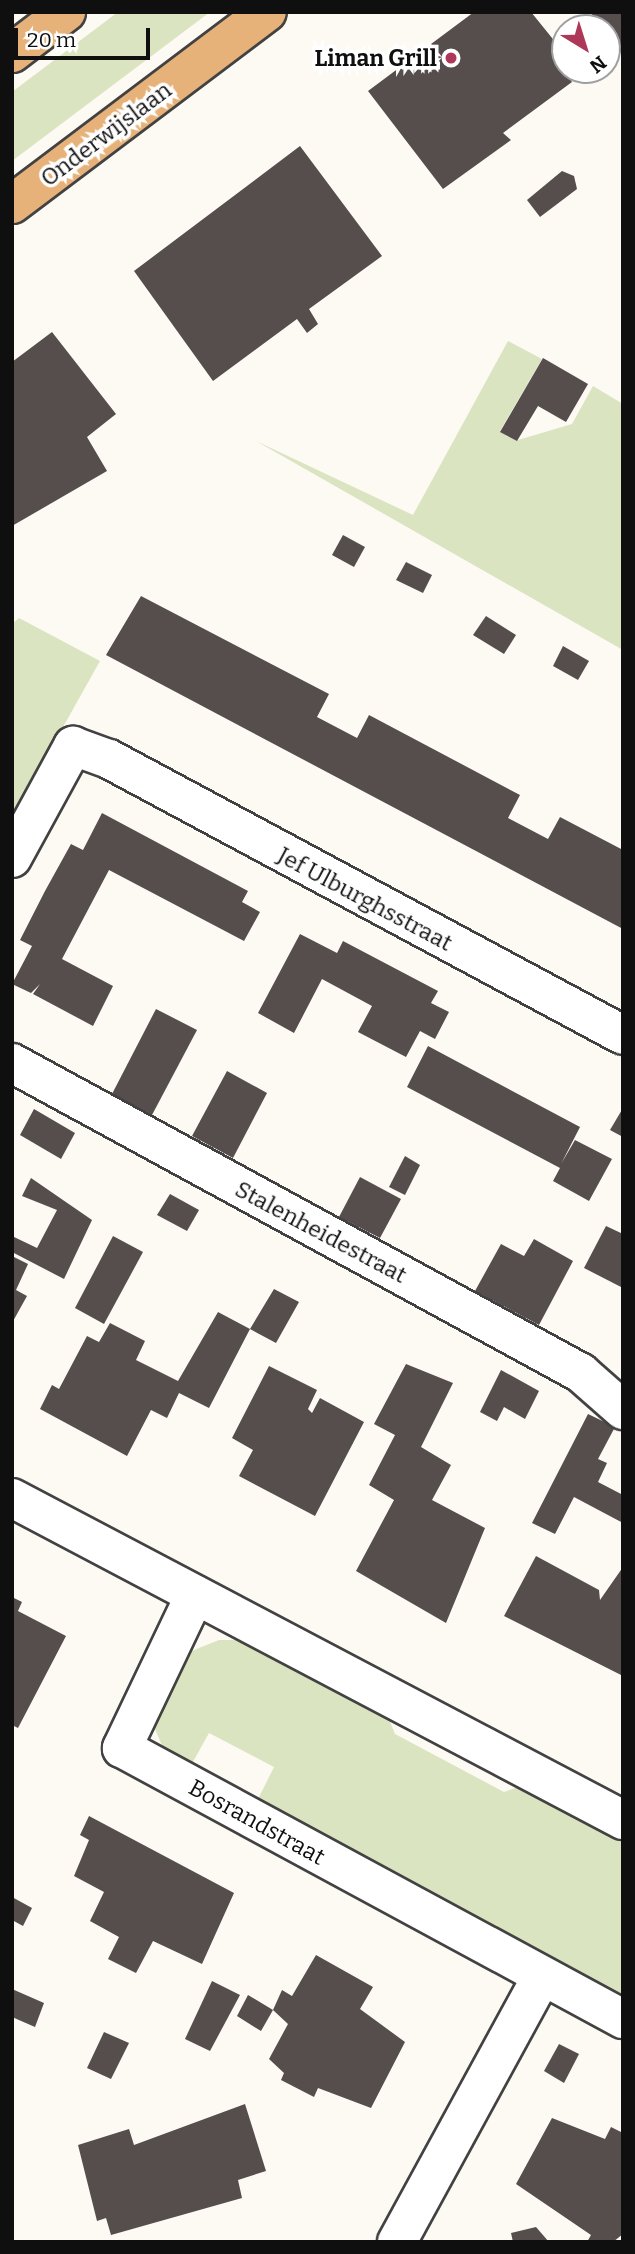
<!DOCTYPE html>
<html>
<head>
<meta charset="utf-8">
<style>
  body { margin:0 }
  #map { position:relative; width:635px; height:2254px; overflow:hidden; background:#fdf9f3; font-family:Bitter,serif }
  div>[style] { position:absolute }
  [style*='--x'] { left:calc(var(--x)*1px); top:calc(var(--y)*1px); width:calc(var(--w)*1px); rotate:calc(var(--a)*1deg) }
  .green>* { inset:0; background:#dbe4c0 }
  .building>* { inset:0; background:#564e4d }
  .roads { filter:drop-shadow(2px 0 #424242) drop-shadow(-2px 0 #424242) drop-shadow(0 2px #424242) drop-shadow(0 -2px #424242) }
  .minor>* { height:38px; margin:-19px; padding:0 19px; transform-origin:19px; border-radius:19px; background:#fff }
  .major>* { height:38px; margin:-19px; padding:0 19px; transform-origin:19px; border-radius:19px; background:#e7b279 }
  .dots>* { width:19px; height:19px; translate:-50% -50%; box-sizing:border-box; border:4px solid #fff; border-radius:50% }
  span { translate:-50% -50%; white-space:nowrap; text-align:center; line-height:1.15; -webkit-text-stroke:7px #fff; paint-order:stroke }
  .poi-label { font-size:23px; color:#0f0f0f; font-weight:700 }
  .right { translate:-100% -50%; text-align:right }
  .street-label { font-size:23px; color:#0f0f0f }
  .frame { position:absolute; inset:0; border:14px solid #0f0f0f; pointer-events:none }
  .north { position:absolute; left:551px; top:14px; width:70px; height:70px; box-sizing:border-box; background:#fff; border:2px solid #9f9f9f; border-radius:50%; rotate:142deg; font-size:19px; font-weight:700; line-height:28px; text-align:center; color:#0f0f0f }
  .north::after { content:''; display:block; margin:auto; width:24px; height:32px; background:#ad3859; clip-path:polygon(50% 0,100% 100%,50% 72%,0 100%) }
  .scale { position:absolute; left:14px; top:28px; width:136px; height:32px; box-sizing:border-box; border:4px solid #0f0f0f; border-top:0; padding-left:9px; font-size:21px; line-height:24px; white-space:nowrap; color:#0f0f0f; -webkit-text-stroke:5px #fff; paint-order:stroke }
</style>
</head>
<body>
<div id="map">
  <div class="green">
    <div style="clip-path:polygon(118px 12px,210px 12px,12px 161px,12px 92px)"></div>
    <div style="clip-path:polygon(508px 341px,542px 359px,500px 431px,518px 440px,572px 424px,593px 386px,623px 404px,623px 650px,256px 441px,413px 515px)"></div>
    <div style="clip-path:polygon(19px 618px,100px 661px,12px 818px,12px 624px)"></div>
    <div style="clip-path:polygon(219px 1640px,245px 1640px,388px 1717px,395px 1734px,504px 1792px,521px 1786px,623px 1840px,623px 1999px,256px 1803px,274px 1767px,209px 1733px,189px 1769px,166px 1755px,155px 1729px,156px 1706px,169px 1674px,189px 1652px)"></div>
  </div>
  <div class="building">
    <div style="clip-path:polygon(474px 12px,531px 12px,565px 54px,557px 60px,572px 82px,503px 133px,511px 140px,443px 189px,368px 91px)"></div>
    <div style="clip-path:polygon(589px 12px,623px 12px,623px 57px,607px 28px)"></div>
    <div style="clip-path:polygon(300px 146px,382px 256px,309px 309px,318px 324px,307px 333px,297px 319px,213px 381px,134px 271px)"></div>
    <div style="clip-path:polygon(562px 171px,574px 176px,577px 189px,540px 217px,527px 200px)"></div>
    <div style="clip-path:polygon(52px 332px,116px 414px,87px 437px,107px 471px,12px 526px,12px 362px)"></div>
    <div style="clip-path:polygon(543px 358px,588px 384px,566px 422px,538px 406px,517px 441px,500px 432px)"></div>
    <div style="clip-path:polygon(343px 535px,365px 547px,354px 567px,332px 555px)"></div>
    <div style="clip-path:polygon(406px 562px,432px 575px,423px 593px,396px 580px)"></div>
    <div style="clip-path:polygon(141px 596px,329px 694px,317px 717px,357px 738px,369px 715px,520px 795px,508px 818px,548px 839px,560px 817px,623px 850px,623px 929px,106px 655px)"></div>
    <div style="clip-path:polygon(486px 616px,516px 635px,504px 654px,473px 635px)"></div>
    <div style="clip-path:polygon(563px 646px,589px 661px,578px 680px,553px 666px)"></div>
    <div style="clip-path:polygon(102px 813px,248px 891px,242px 902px,260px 912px,244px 941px,109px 870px,62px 959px,113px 986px,93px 1026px,33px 994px,40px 984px,31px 993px,12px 984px,32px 946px,20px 940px,45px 891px,71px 844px,83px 850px)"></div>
    <div style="clip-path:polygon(300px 934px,337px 953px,343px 941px,438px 991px,431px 1003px,449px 1012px,435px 1039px,420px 1031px,406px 1057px,358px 1032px,372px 1006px,322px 979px,294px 1033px,258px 1013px)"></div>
    <div style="clip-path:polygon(156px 1009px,197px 1030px,152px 1115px,112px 1094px)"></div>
    <div style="clip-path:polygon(428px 1046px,580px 1127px,561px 1164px,575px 1140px,612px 1159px,589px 1201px,553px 1181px,560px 1168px,407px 1087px)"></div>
    <div style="clip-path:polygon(227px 1071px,267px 1093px,233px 1158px,192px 1136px)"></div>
    <div style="clip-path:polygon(623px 1108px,623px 1137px,610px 1130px)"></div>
    <div style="clip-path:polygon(34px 1109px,75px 1133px,61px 1159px,20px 1135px)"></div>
    <div style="clip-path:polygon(405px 1156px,420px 1165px,405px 1195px,389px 1187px)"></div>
    <div style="clip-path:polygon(360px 1177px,401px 1199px,380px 1238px,339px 1217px)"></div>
    <div style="clip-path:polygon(31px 1178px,92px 1220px,64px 1279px,12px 1252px,12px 1236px,37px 1248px,57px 1210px,22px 1196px)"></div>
    <div style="clip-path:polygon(170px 1194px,199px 1210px,187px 1231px,157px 1215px)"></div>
    <div style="clip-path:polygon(606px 1226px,623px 1234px,623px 1288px,584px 1268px)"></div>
    <div style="clip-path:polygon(113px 1236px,143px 1252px,104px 1324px,75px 1308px)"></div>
    <div style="clip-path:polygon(534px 1239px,573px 1261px,539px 1325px,475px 1291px,501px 1244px,524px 1256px)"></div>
    <div style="clip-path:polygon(12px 1256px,28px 1264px,16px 1290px,27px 1296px,12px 1323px)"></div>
    <div style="clip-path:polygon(274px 1289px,299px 1302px,276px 1343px,250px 1329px,209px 1408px,179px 1393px,167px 1418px,151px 1410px,127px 1456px,40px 1409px,52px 1385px,59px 1389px,87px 1336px,99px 1342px,110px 1323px,145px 1341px,136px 1360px,178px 1381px,218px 1312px,250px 1329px)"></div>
    <div style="clip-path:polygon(406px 1364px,453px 1383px,421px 1447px,451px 1465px,432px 1500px,485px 1528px,446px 1623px,356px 1571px,394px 1500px,369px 1485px,395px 1435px,374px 1424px)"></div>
    <div style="clip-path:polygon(269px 1366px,317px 1390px,308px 1409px,312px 1413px,320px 1398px,364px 1422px,315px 1516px,239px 1476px,253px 1450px,232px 1438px)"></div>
    <div style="clip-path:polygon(501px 1370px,539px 1391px,525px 1419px,504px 1407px,497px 1421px,480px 1412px)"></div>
    <div style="clip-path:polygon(588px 1414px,615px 1427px,598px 1459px,607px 1463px,598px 1482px,623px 1495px,623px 1523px,574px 1497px,555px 1534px,532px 1523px)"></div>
    <div style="clip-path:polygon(536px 1556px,599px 1590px,600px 1600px,623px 1567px,623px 1676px,504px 1616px)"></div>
    <div style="clip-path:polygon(12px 1597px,22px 1602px,18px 1611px,66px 1636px,18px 1728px,12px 1725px)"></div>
    <div style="clip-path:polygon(89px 1816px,234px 1893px,202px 1964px,153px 1941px,136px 1973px,108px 1959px,119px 1937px,90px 1921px,104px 1892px,74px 1876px,89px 1840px,80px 1835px)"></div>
    <div style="clip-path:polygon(12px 1897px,32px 1908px,23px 1926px,12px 1920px)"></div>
    <div style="clip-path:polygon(316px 1955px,373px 1987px,360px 2009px,405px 2042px,371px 2108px,318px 2088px,314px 2097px,281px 2080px,284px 2073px,269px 2059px,288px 2024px,273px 2010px,261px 2031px,237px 2016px,248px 1995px,273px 2010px,282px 1990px,292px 1996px)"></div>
    <div style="clip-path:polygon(212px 1981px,240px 1995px,210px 2051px,185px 2039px)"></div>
    <div style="clip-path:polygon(12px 1989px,44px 2003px,35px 2027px,12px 2017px)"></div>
    <div style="clip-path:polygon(104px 2032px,129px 2043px,111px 2079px,87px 2068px)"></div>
    <div style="clip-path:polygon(559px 2044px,579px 2054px,564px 2083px,544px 2071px)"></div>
    <div style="clip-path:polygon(245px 2104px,266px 2171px,238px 2180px,242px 2198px,111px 2235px,106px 2218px,97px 2221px,78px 2145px,129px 2129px,134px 2145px)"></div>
    <div style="clip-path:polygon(552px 2118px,605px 2139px,611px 2127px,623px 2133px,623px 2234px,613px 2242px,587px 2242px,591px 2235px,516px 2184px)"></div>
    <div style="clip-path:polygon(536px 2227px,549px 2242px,513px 2242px,511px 2233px)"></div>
  </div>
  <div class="roads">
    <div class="minor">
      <div style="--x:12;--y:858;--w:128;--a:-61.4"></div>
      <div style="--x:73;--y:746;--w:38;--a:20"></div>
      <div style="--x:109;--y:759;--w:583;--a:28.23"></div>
      <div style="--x:12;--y:1063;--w:648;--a:28.58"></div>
      <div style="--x:581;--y:1373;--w:56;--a:41.4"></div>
      <div style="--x:12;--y:1498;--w:691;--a:27.79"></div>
      <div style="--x:195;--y:1595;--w:170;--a:115.5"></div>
      <div style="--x:122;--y:1748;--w:570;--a:28.41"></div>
      <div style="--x:397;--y:2242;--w:301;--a:-61.4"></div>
    </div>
    <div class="major">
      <div style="--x:12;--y:53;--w:68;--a:-37.2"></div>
      <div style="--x:12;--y:204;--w:319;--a:-37"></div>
    </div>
  </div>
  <div class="dots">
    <div style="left:451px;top:58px;background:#ad3859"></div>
  </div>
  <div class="poi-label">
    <span class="right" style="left:437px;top:58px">Liman Grill</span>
  </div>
  <div class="street-label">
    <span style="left:106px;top:134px;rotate:-37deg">Onderwijslaan</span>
    <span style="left:365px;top:899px;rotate:28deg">Jef Ulburghsstraat</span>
    <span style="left:321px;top:1232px;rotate:28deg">Stalenheidestraat</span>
    <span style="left:257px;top:1822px;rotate:29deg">Bosrandstraat</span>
  </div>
  <div class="frame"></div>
  <div class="north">N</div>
  <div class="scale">20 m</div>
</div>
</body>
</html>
